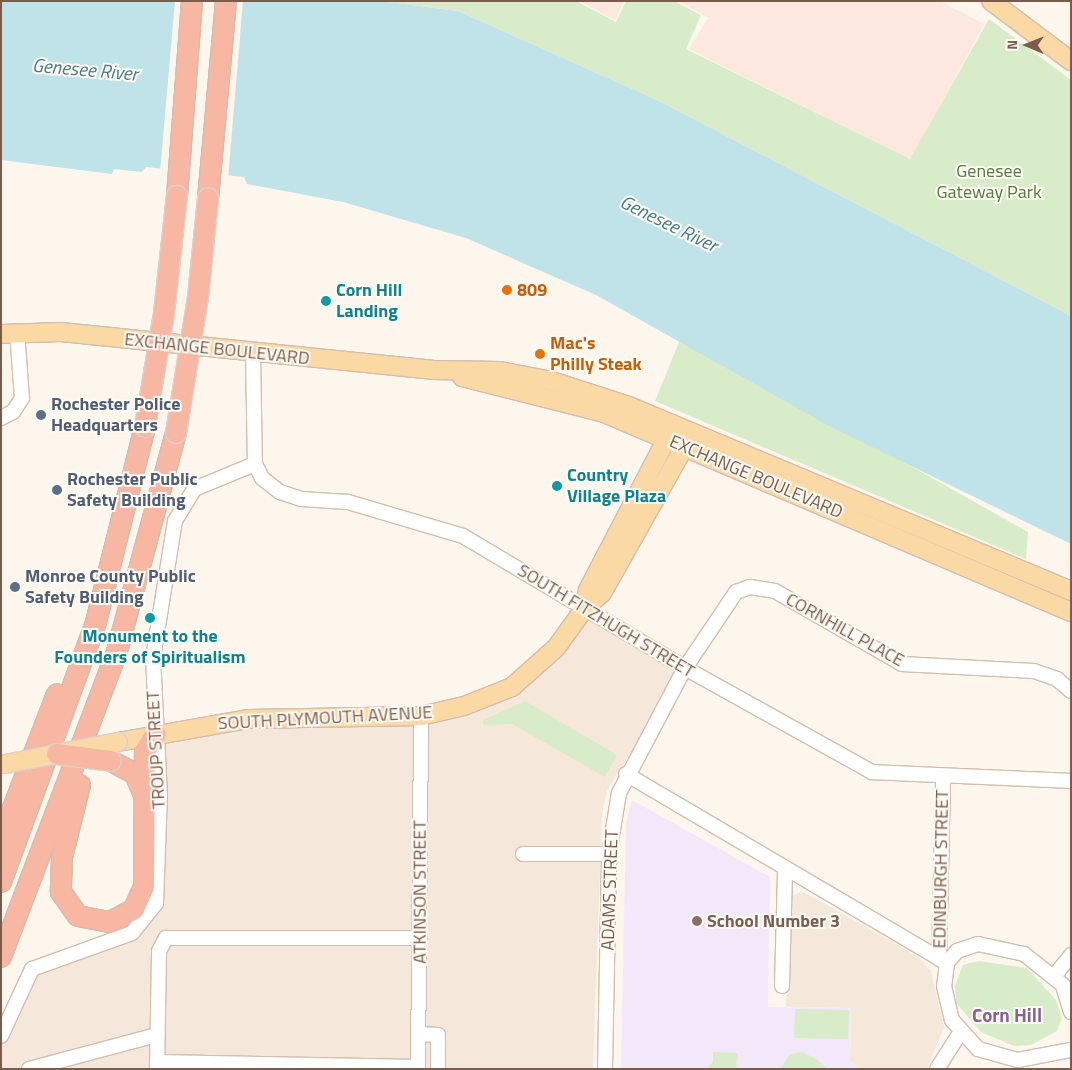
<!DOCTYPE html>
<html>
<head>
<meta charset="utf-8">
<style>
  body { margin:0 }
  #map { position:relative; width:1072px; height:1070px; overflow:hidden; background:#fdf6ec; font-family:"Titillium Web",sans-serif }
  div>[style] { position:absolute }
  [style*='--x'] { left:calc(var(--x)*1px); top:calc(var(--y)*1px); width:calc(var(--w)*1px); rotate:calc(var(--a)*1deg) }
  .residential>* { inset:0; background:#f5e8da }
  .commercial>* { inset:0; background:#fde8e0 }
  .education>* { inset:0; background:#f3e8fa }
  .green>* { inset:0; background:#d8ecc9 }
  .water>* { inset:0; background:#bfe3e8 }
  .pier>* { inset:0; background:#fdf6ec }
  .roads { filter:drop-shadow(1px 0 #d1beb0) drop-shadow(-1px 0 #d1beb0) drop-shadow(0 1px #d1beb0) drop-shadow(0 -1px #d1beb0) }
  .minor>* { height:14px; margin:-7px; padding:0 7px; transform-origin:7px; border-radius:7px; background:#fff }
  .major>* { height:18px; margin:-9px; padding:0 9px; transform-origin:9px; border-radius:9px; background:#fbd9a5 }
  .highway>* { height:20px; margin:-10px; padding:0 10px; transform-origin:10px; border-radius:10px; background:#f7b7a3 }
  .bridges { filter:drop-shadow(1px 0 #dad1cd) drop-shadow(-1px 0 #dad1cd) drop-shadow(0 1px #dad1cd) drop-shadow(0 -1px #dad1cd) }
  .major-bridge>* { height:18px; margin:-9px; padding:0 9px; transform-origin:9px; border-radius:9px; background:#fbd9a5 }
  .highway-bridge>* { height:20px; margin:-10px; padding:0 10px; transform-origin:10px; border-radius:10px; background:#f7b7a3 }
  .dots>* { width:14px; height:14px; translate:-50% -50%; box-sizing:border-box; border:2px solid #fffaf3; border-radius:50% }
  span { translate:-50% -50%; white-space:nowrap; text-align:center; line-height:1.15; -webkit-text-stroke:4px #fffaf3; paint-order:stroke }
  .park-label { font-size:18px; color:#537a41 }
  .food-label { font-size:18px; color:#c56008; font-weight:700 }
  .left { translate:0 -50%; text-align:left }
  .culture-label { font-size:18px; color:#0d838f; font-weight:700 }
  .street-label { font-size:18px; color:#7a5c4d }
  .service-label { font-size:18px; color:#4e5e75; font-weight:700 }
  .education-label { font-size:18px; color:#785e54; font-weight:700 }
  .water-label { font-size:19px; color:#437c86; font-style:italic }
  .neighbourhood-label { font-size:19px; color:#846695; font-weight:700 }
  .frame { position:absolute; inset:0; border:2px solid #7a5c4d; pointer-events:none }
  .north { position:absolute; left:1002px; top:20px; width:50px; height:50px; -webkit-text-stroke:4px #fffaf3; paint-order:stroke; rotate:271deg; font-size:14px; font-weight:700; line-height:20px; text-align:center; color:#7a5c4d }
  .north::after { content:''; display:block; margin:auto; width:18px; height:22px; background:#7a5c4d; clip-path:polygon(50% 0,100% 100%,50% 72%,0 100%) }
</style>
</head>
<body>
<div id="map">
  <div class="residential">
    <div style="clip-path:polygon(584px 609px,685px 668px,607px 790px,602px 814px,593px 1069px,1px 1069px,1px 1040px,26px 977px,116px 939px,153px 909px,156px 734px,421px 716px,500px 694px)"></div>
    <div style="clip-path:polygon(802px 891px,917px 956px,931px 971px,944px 1027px,927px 1069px,860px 1069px,850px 1061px,851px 1008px,786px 1007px,789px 908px,793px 896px)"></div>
  </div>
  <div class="commercial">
    <div style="clip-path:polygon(579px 1px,624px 1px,615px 20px)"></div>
    <div style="clip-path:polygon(678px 1px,940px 1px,984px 24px,911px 160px,689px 49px,708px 18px)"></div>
  </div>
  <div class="education">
    <div style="clip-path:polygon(632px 800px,770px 877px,768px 1007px,851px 1008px,850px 1061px,860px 1069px,621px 1069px,626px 822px)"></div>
  </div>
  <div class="green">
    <div style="clip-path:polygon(381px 1px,576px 1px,616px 22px,626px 1px,674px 1px,701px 15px,686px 49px,910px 159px,989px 19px,1071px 80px,1071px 316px,659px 101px,458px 11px)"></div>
    <div style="clip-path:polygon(681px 337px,1028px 532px,1026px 559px,655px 401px)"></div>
    <div style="clip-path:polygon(525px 701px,617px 755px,605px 777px,512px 724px,483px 725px,483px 720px)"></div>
    <div style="clip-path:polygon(979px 961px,1027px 968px,1056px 1000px,1062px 1018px,1057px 1031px,1031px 1045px,1014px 1046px,981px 1032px,956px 1003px,955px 986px,963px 965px)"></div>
    <div style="clip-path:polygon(795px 1009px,849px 1010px,848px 1039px,794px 1038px)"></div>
    <div style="clip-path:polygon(713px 1052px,738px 1053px,736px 1069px,705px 1069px,713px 1062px)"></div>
    <div style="clip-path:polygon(802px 1052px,818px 1060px,827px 1069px,780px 1069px,790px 1054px)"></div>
  </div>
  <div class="water">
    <div style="clip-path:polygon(1px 1px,381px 1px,458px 11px,659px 101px,1071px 316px,1071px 544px,831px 427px,596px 295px,466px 238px,343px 202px,247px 184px,244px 177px,146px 167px,142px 172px,114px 169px,112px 174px,1px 160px)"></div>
  </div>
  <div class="pier">
    <div style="clip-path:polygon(175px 1px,243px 1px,228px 179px,160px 172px)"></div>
  </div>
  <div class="roads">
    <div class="minor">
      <div style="--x:253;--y:353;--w:111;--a:89"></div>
      <div style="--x:255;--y:464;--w:16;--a:63"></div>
      <div style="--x:262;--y:478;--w:23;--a:38"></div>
      <div style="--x:280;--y:492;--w:22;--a:18"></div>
      <div style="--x:301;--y:499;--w:47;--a:3.7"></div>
      <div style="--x:348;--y:502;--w:120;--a:16.5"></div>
      <div style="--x:463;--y:536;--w:258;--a:30.7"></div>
      <div style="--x:685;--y:668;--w:214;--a:29.1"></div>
      <div style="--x:872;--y:772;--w:199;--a:2.6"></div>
      <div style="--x:1;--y:418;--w:13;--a:-27"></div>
      <div style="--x:13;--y:412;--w:17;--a:-57"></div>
      <div style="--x:22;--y:398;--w:66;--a:-94.3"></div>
      <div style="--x:626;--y:774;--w:373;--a:30.5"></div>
      <div style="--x:523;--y:854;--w:86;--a:0"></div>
      <div style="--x:939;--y:959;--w:181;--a:-88.7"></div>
      <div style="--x:1055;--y:975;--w:26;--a:-51"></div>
      <div style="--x:782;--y:986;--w:117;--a:-88.5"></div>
      <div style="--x:1071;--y:1012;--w:28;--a:-107"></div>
      <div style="--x:1063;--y:985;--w:50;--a:-141.5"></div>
      <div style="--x:1024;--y:954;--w:47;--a:-167.7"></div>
      <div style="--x:978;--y:944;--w:22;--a:162"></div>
      <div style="--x:957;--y:951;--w:16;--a:130"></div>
      <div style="--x:947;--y:963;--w:23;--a:97"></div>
      <div style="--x:944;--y:986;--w:35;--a:77"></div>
      <div style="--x:952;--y:1020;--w:39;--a:48"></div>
      <div style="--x:978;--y:1049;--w:41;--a:15.4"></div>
      <div style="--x:1018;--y:1060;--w:54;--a:-10.7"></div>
      <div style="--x:418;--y:1034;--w:20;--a:3"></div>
      <div style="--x:438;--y:1035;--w:34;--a:90"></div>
      <div style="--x:1;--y:1036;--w:74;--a:-65.2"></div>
      <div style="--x:32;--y:969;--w:106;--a:-19.8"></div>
      <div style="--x:132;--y:933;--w:38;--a:-51"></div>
      <div style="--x:156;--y:903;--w:108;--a:-87.9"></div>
      <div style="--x:160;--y:795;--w:137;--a:-92.9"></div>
      <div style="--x:153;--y:658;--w:139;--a:-80.9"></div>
      <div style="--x:175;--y:521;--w:37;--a:-59"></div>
      <div style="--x:194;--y:489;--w:66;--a:-22.3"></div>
      <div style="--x:157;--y:1062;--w:261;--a:1.1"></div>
      <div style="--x:29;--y:1069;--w:132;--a:-14.9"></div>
      <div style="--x:157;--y:1069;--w:118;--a:-89"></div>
      <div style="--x:159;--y:951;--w:15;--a:-62"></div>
      <div style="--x:166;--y:938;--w:254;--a:0"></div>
      <div style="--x:418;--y:1069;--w:353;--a:-89.5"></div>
      <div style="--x:605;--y:1069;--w:215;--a:-88.9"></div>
      <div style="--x:609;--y:854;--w:62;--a:-80.7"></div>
      <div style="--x:619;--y:793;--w:141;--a:-62.2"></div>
      <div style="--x:685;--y:668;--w:92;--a:-56.1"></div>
      <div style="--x:736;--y:592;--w:15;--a:-20"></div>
      <div style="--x:750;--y:587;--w:25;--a:9"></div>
      <div style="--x:775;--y:591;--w:146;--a:29.9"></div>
      <div style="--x:902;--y:664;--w:132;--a:3"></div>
      <div style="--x:1034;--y:671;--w:24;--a:19"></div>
      <div style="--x:1057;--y:679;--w:18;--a:41"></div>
      <div style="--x:937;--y:1069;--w:43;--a:-57.4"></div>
    </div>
    <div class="major">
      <div style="--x:991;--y:1;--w:100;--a:36.9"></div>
      <div style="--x:1;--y:334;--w:60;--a:-1.9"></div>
      <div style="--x:61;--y:332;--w:373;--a:5.8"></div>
      <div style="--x:432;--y:370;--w:68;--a:0.8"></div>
      <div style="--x:500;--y:371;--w:53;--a:10.9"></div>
      <div style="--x:552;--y:381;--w:81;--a:18"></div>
      <div style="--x:629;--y:406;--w:479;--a:22.7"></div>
      <div style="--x:462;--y:377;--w:146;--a:14.2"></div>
      <div style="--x:604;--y:413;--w:508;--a:23.08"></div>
      <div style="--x:584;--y:609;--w:24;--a:-42"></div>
      <div style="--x:602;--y:593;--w:179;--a:-60.6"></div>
      <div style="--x:118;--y:742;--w:133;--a:-10"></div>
      <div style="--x:249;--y:719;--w:172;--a:-1"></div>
      <div style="--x:421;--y:716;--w:44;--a:-13.1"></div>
      <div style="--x:464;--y:706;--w:52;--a:-21.6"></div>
      <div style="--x:512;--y:687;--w:59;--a:-41.6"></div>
      <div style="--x:556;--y:648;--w:48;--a:-54.3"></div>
      <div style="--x:584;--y:609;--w:19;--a:-78"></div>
      <div style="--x:588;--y:590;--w:186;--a:-62.5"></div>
    </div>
    <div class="highway">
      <div style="--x:177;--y:196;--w:196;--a:-85.6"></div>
      <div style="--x:208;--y:199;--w:199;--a:-84.8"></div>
      <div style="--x:111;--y:761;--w:27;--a:28"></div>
      <div style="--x:135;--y:774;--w:23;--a:67"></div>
      <div style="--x:80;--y:785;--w:74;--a:104"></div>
      <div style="--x:62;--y:857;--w:35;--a:92"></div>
      <div style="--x:61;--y:892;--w:29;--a:55"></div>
      <div style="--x:78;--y:916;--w:33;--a:11"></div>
      <div style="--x:110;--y:922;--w:27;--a:-28"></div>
      <div style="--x:134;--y:909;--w:24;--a:-66"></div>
      <div style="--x:144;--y:887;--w:136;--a:-89.6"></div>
      <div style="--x:145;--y:751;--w:20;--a:-57"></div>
      <div style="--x:1;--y:839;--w:155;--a:-68.9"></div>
      <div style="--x:1;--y:882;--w:277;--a:-69.9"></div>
      <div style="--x:96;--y:622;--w:201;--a:-75.9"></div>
      <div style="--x:1;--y:957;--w:323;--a:-69.2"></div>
      <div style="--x:116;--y:655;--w:230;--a:-74.9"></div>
    </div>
  </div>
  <div class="bridges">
    <div class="major-bridge">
      <div style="--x:5;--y:764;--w:115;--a:-11"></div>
    </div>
    <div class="highway-bridge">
      <div style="--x:145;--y:427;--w:116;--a:-80.5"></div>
      <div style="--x:164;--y:313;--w:118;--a:-83.7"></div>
      <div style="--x:176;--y:433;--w:138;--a:-80.8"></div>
      <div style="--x:198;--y:297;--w:99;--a:-84.2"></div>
      <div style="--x:57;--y:754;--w:54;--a:7.4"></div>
    </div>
  </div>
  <div class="dots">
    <div style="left:507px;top:290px;background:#e8710a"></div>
    <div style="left:326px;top:301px;background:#0f9aa8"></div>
    <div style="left:540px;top:354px;background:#e8710a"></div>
    <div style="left:41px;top:415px;background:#5c6f8a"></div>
    <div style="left:557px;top:486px;background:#0f9aa8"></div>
    <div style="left:57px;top:490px;background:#5c6f8a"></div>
    <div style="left:15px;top:587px;background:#5c6f8a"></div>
    <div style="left:150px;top:618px;background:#0f9aa8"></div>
    <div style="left:697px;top:921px;background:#8d6e63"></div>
  </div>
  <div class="park-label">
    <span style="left:989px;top:182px">Genesee<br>Gateway Park</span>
  </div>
  <div class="food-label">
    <span class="left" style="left:517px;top:290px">809</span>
    <span class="left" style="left:550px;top:354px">Mac's<br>Philly Steak</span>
  </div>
  <div class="culture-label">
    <span class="left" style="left:336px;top:301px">Corn Hill<br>Landing</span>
    <span class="left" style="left:567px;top:486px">Country<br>Village Plaza</span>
    <span style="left:150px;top:647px">Monument to the<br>Founders of Spiritualism</span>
  </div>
  <div class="street-label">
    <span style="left:217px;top:349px;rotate:6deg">EXCHANGE BOULEVARD</span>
    <span style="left:756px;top:477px;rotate:23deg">EXCHANGE BOULEVARD</span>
    <span style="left:606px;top:621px;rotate:31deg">SOUTH FITZHUGH STREET</span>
    <span style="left:845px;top:630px;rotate:29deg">CORNHILL PLACE</span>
    <span style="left:325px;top:718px;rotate:-3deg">SOUTH PLYMOUTH AVENUE</span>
    <span style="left:156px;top:750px;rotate:-93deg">TROUP STREET</span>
    <span style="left:941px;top:869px;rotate:-89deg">EDINBURGH STREET</span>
    <span style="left:610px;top:890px;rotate:-88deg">ADAMS STREET</span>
    <span style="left:420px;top:892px;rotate:-90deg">ATKINSON STREET</span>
  </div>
  <div class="service-label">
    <span class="left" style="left:51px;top:415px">Rochester Police<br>Headquarters</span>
    <span class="left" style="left:67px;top:490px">Rochester Public<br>Safety Building</span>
    <span class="left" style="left:25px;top:587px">Monroe County Public<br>Safety Building</span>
  </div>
  <div class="education-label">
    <span class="left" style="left:707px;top:921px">School Number 3</span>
  </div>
  <div class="water-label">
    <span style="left:85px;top:69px;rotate:5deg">Genesee River</span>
    <span style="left:669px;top:223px;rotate:26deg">Genesee River</span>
  </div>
  <div class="neighbourhood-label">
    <span style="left:1007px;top:1015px">Corn Hill</span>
  </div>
  <div class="frame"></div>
  <div class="north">N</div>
</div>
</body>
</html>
